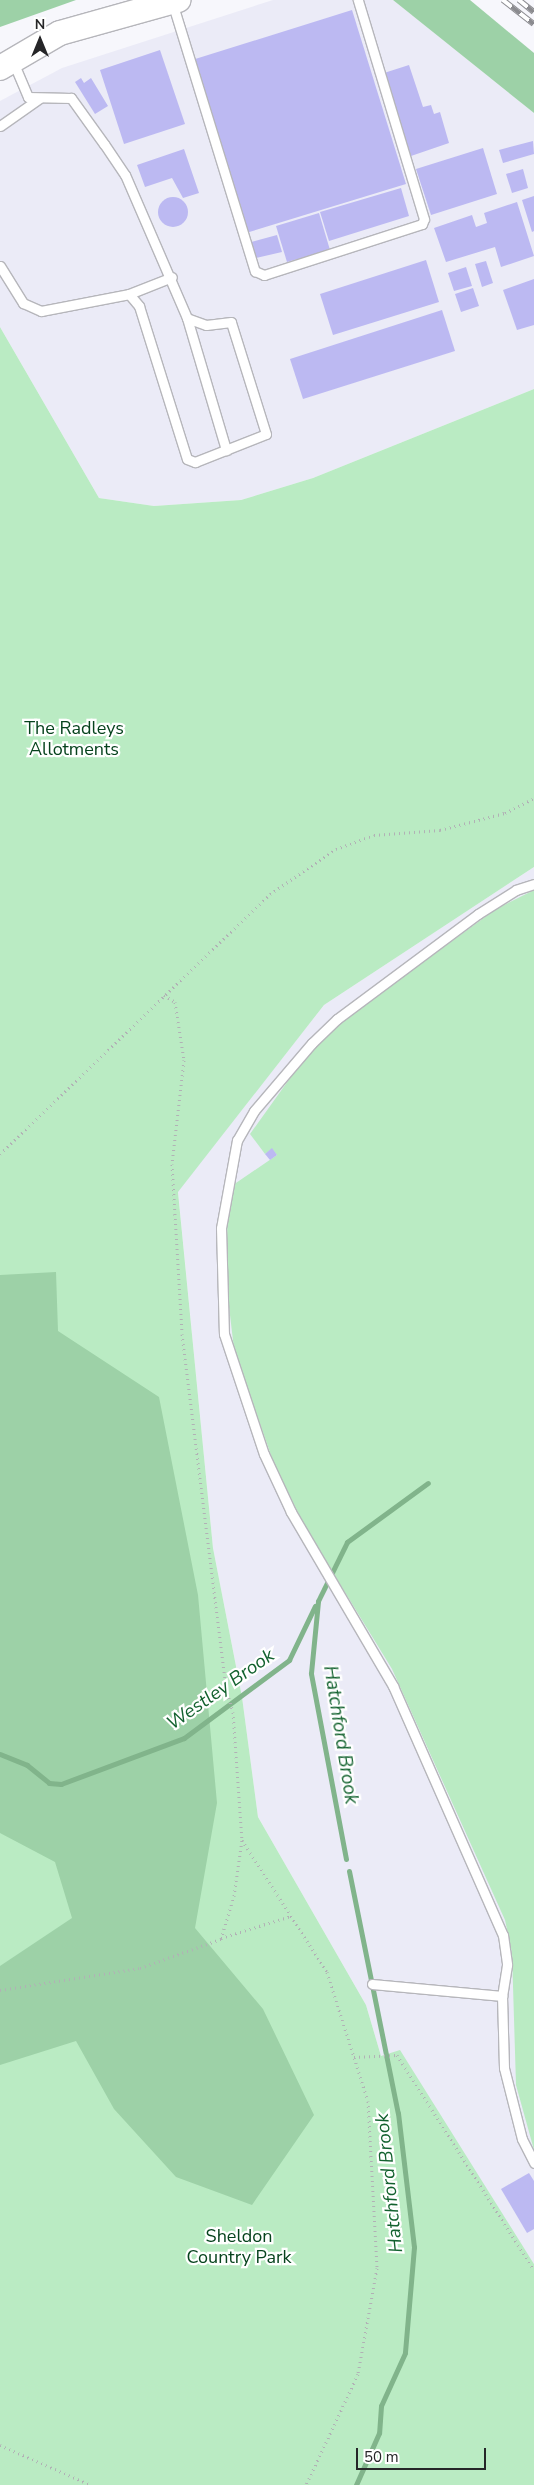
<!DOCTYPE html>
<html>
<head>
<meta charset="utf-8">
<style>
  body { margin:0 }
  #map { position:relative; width:534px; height:2485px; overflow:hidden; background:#f7f7fc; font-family:"Nunito Sans",sans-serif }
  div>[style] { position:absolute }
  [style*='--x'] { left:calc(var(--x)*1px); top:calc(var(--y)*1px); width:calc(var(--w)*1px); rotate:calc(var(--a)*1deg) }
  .built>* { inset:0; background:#ebebf7 }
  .green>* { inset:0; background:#baebc3 }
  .forest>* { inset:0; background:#9dd1a7 }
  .stream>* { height:5px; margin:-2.5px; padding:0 2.5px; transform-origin:2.5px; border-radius:2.5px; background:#81b48b }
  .building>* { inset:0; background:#bcb9f2 }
  .round { border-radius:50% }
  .path>* { height:3px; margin-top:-1.5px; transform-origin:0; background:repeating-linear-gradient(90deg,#b1b1b5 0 1px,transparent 0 5px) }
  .roads { filter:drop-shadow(1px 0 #b6b6bb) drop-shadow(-1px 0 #b6b6bb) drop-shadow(0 1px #b6b6bb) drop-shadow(0 -1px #b6b6bb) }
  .service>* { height:9px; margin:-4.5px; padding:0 4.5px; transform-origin:4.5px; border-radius:4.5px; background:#fff }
  .tertiary>* { height:24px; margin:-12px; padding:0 12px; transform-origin:12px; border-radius:12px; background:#fff }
  .rail>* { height:5.5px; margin-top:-2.75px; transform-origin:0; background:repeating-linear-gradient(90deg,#fff 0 11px,#8b8b8f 0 22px); box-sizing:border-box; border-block:1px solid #8b8b8f }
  span { translate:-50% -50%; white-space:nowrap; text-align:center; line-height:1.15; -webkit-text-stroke:4.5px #fff; paint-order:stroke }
  .park-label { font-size:18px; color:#06431d }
  .water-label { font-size:19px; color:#13622f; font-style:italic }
  .north { position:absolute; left:15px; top:15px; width:50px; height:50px; -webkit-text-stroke:4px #fff; paint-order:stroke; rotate:0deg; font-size:14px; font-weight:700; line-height:20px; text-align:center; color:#262628 }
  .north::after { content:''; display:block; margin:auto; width:18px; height:22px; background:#262628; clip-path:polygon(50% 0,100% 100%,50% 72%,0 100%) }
  .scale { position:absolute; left:356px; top:2448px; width:130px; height:22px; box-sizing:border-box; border:2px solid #262628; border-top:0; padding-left:6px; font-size:15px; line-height:18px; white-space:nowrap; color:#262628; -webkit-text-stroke:4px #fff; paint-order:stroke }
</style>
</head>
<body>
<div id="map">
  <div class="built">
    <div style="clip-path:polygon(273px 0,393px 0,534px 113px,534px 389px,313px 478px,241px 500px,154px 506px,99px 498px,0 327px,0 101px,62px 68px)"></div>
    <div style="clip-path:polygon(534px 867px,534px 2264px,491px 2199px,381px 2056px,366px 2005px,258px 1817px,242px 1697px,213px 1548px,178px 1191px,324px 1005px)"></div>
  </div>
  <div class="green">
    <div style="clip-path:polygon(0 327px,99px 498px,154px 506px,241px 500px,313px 478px,534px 389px,534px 867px,324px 1005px,178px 1192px,213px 1548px,242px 1697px,258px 1817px,366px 2005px,381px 2056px,400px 2050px,534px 2264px,534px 2485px,0 2485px)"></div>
    <div style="clip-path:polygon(534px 890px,534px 2150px,516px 2085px,512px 1953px,505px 1920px,392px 1669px,305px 1527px,273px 1461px,234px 1349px,226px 1281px,228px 1195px,233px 1185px,277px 1155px,272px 1149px,265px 1154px,250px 1134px,303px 1060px,349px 1016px,496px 909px)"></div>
  </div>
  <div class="forest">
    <div style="clip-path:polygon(0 0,76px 0,0 27px)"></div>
    <div style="clip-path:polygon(393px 0,470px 0,534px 53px,534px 113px)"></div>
    <div style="clip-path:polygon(56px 1272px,58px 1331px,159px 1397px,198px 1595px,217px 1803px,195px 1928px,263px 2009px,314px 2115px,252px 2205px,176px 2177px,114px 2109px,76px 2041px,0 2065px,0 1966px,72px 1918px,55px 1862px,0 1833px,0 1275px)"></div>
  </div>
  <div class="stream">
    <div style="--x:0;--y:1754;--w:29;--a:22"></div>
    <div style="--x:27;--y:1765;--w:28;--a:39"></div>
    <div style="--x:49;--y:1783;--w:12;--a:5"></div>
    <div style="--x:61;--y:1784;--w:131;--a:-20.5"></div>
    <div style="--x:184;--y:1738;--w:131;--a:-36.6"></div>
    <div style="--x:289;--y:1660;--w:60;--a:-64.3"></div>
    <div style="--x:346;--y:1859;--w:189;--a:-100.7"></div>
    <div style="--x:311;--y:1673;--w:72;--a:-84.4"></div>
    <div style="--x:318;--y:1601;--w:66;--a:-63.8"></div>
    <div style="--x:347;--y:1542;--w:100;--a:-36.1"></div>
    <div style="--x:349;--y:1871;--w:247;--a:78.6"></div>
    <div style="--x:398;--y:2113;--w:135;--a:83.2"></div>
    <div style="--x:414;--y:2247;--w:106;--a:94.9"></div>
    <div style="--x:405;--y:2353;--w:58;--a:114.4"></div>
    <div style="--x:381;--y:2406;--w:27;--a:94"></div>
    <div style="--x:379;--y:2433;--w:57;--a:113.9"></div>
  </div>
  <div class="building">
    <div style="clip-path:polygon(352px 10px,406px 184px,246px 233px,192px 60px)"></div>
    <div style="clip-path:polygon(160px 50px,185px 124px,124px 144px,100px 70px)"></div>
    <div style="clip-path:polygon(409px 65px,423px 107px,431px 105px,434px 114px,440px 112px,449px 143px,411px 156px,384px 73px)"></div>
    <div style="clip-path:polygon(81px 78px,84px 83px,91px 78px,108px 106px,95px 114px,75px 82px)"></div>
    <div style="clip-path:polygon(533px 141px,534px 154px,503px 163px,499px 150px)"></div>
    <div style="clip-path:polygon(483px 148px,497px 194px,431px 215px,416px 169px)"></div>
    <div style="clip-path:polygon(184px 149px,199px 193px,183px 198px,172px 178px,145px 187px,137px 165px)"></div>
    <div style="clip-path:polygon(523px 169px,528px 188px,512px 193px,506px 174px)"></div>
    <div style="clip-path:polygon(401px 188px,409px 216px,329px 241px,320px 212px)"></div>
    <div style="clip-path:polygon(534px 196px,534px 231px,532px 232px,522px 200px)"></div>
    <div class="round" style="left:158px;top:197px;width:30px;height:30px"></div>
    <div style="clip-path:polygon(517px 202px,534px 256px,501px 267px,495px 247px,446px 262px,434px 228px,472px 215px,476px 227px,487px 223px,484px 213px)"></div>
    <div style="clip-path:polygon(319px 213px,330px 250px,287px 262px,276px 226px)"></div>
    <div style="clip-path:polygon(277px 235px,282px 252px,256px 258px,251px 242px)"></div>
    <div style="clip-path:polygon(426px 260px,439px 302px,333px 335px,320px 294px)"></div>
    <div style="clip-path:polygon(486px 261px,493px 283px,482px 287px,475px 264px)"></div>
    <div style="clip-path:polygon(466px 267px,472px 286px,454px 291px,448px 273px)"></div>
    <div style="clip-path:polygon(534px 279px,534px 325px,517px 330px,503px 290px)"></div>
    <div style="clip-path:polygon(473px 288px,479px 306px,461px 312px,455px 294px)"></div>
    <div style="clip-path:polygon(442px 310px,455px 351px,303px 399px,290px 359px)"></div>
    <div style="clip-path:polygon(272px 1148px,277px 1155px,270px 1160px,265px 1154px)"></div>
    <div style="clip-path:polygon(529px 2173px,534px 2181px,534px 2229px,527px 2233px,501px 2189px)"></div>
  </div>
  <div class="path">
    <div style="--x:164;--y:995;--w:13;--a:32"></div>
    <div style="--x:175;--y:1002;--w:59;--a:81.2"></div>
    <div style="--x:184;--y:1060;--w:105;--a:96.6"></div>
    <div style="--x:172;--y:1164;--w:170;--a:86.6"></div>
    <div style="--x:182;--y:1334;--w:357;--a:82.9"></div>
    <div style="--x:226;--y:1688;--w:25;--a:74"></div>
    <div style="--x:233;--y:1712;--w:128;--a:86"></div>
    <div style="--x:242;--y:1840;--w:157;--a:57.2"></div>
    <div style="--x:327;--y:1972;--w:135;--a:72.4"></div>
    <div style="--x:368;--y:2101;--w:167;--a:86.9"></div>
    <div style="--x:377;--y:2268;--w:108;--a:100.2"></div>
    <div style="--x:358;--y:2374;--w:123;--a:115.1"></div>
    <div style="--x:0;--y:1154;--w:375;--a:-43.9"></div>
    <div style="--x:270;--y:894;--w:80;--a:-34.3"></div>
    <div style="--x:336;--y:849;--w:40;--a:-20.2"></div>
    <div style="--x:374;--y:835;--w:66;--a:-4.3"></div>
    <div style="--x:440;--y:830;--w:67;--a:-14.7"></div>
    <div style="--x:505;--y:813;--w:33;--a:-27"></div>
    <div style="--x:221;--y:1938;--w:73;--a:-17.4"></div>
    <div style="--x:0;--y:1990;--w:142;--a:-8.9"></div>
    <div style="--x:140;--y:1968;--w:86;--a:-19.7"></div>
    <div style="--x:221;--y:1939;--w:45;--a:-73.2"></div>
    <div style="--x:234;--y:1896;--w:57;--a:-81.9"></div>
    <div style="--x:354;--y:2057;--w:43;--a:-2.7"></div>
    <div style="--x:397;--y:2055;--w:255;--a:57.5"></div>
    <div style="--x:0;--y:2445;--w:99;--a:23.7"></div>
  </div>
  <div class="roads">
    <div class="service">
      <div style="--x:172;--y:2;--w:282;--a:72.9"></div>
      <div style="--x:255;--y:271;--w:10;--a:24"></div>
      <div style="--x:264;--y:275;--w:166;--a:-17.9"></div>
      <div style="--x:422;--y:224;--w:5;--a:-68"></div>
      <div style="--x:424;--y:219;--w:229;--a:-106.8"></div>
      <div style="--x:0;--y:126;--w:49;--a:-35"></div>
      <div style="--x:0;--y:266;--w:44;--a:58.1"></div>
      <div style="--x:23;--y:303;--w:20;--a:24"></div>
      <div style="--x:41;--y:311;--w:90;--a:-10.9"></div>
      <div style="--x:129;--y:294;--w:16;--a:50"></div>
      <div style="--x:139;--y:306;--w:160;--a:72.6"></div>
      <div style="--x:187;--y:459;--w:9;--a:21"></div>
      <div style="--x:195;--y:462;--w:76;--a:-21.5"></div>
      <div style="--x:266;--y:434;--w:117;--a:-107.4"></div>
      <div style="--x:231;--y:322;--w:25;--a:173"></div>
      <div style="--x:206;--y:325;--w:20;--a:-160"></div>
      <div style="--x:187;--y:318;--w:156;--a:-113.4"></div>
      <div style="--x:125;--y:175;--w:37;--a:-124"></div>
      <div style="--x:104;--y:144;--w:57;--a:-125.7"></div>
      <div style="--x:71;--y:98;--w:43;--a:-178.7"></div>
      <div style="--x:28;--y:97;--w:38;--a:-113"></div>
      <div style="--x:129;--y:294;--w:46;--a:-21.6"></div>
      <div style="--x:187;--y:318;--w:138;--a:73.5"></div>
      <div style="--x:534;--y:884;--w:19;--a:162"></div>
      <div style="--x:516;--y:890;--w:45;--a:147.7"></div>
      <div style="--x:478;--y:914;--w:176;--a:143.3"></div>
      <div style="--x:337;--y:1019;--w:35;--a:136"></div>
      <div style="--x:312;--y:1043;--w:89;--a:130.5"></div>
      <div style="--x:254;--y:1111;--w:34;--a:120"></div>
      <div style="--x:237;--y:1140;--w:89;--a:100.3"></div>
      <div style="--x:221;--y:1228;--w:106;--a:88.4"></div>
      <div style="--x:224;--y:1334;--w:126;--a:71.6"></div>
      <div style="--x:264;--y:1454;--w:64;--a:65"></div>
      <div style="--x:291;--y:1512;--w:202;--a:59.6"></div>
      <div style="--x:393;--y:1686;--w:272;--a:66.2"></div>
      <div style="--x:503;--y:1935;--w:30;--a:82"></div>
      <div style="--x:507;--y:1965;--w:31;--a:99"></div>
      <div style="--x:502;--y:1996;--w:72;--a:88.4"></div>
      <div style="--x:504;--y:2068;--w:73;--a:75.8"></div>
      <div style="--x:522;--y:2139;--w:27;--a:63"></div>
      <div style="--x:372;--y:1984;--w:131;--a:5.3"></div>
    </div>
    <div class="tertiary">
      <div style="--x:0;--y:68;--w:69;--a:-30.3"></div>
      <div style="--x:60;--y:33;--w:123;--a:-15.6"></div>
    </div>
  </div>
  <div class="rail">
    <div style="--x:503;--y:0;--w:39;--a:38"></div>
    <div style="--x:519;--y:0;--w:19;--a:39"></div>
  </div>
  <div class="park-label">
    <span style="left:74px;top:739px">The Radleys<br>Allotments</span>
    <span style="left:239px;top:2247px">Sheldon<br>Country Park</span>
  </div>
  <div class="water-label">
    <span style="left:221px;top:1690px;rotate:-35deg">Westley Brook</span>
    <span style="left:340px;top:1735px;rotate:81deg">Hatchford Brook</span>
    <span style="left:390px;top:2183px;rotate:-96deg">Hatchford Brook</span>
  </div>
  <div class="north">N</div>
  <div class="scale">50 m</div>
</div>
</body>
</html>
